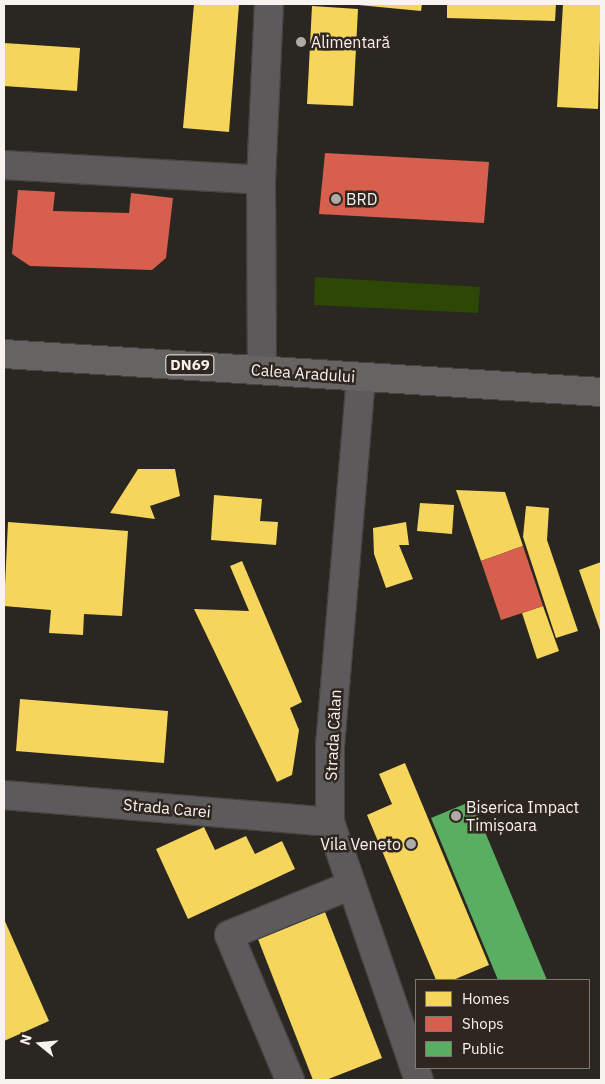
<!DOCTYPE html>
<html>
<head>
<meta charset="utf-8">
<style>
  body { margin:0 }
  #map { position:relative; width:605px; height:1084px; overflow:hidden; background:#2a2622; font-family:"IBM Plex Sans",sans-serif }
  div>[style] { position:absolute }
  [style*='--x'] { left:calc(var(--x)*1px); top:calc(var(--y)*1px); width:calc(var(--w)*1px); rotate:calc(var(--a)*1deg) }
  .green>* { inset:0; background:#2d4705 }
  .homes>* { inset:0; background:#f6d55c }
  .shops>* { inset:0; background:#d6604d }
  .public>* { inset:0; background:#5aae61 }
  .roads { filter:drop-shadow(1px 0 #464340) drop-shadow(-1px 0 #464340) drop-shadow(0 1px #464340) drop-shadow(0 -1px #464340) }
  .minor>* { height:28px; margin:-14px; padding:0 14px; transform-origin:14px; border-radius:14px; background:#5c5a5a }
  .major>* { height:28px; margin:-14px; padding:0 14px; transform-origin:14px; border-radius:14px; background:#666363 }
  .dots>* { width:14px; height:14px; translate:-50% -50%; box-sizing:border-box; border:2px solid #2e261f; border-radius:50% }
  span { translate:-50% -50%; white-space:nowrap; text-align:center; line-height:1.15; -webkit-text-stroke:5px #2e261f; paint-order:stroke }
  .shield-label span { padding:1px 4px; background:#2e261f; border:1px solid; border-radius:4px; -webkit-text-stroke-width:0 }
  .shield-label { font-size:15px; color:#f9f3ef; font-weight:700 }
  .poi-label { font-size:16px; color:#f9f3ef }
  .left { translate:0 -50%; text-align:left }
  .right { translate:-100% -50%; text-align:right }
  .street-label { font-size:16px; color:#f9f3ef }
  .frame { position:absolute; inset:0; border:5px solid #f9f3ef; pointer-events:none }
  .legend { position:absolute; left:415px; top:979px; width:175px; height:90px; box-sizing:border-box; background:#2e261f; border:1px solid #7f7872; margin:0; padding:6px 9px; list-style:none; font-size:15px; color:#f9f3ef }
  .legend li { display:flex; align-items:center; gap:10px; height:25px }
  .legend b { width:25px; border:1px solid #7f7872 }
  .north { position:absolute; left:15px; top:1019px; width:50px; height:50px; -webkit-text-stroke:4px #2e261f; paint-order:stroke; rotate:287deg; font-size:14px; font-weight:700; line-height:20px; text-align:center; color:#f9f3ef }
  .north::after { content:''; display:block; margin:auto; width:18px; height:22px; background:#f9f3ef; clip-path:polygon(50% 0,100% 100%,50% 72%,0 100%) }
</style>
</head>
<body>
<div id="map">
  <div class="green">
    <div style="clip-path:polygon(315px 277px,480px 287px,478px 313px,314px 305px)"></div>
  </div>
  <div class="homes">
    <div style="clip-path:polygon(194px 4px,239px 4px,229px 132px,183px 128px)"></div>
    <div style="clip-path:polygon(348px 4px,422px 4px,421px 11px)"></div>
    <div style="clip-path:polygon(447px 4px,556px 4px,555px 21px,447px 18px)"></div>
    <div style="clip-path:polygon(563px 4px,601px 4px,598px 109px,557px 107px)"></div>
    <div style="clip-path:polygon(312px 6px,358px 9px,353px 106px,307px 104px)"></div>
    <div style="clip-path:polygon(4px 43px,80px 48px,77px 91px,4px 86px)"></div>
    <div style="clip-path:polygon(138px 469px,175px 469px,180px 496px,150px 506px,155px 519px,110px 513px)"></div>
    <div style="clip-path:polygon(456px 490px,505px 492px,523px 546px,481px 561px)"></div>
    <div style="clip-path:polygon(214px 495px,262px 499px,260px 521px,278px 522px,276px 545px,211px 540px)"></div>
    <div style="clip-path:polygon(420px 503px,454px 505px,452px 534px,417px 531px)"></div>
    <div style="clip-path:polygon(526px 506px,549px 508px,547px 540px,578px 631px,556px 638px,523px 537px)"></div>
    <div style="clip-path:polygon(8px 522px,128px 531px,122px 616px,84px 614px,83px 635px,49px 633px,51px 610px,4px 606px)"></div>
    <div style="clip-path:polygon(406px 522px,409px 545px,399px 545px,413px 579px,386px 588px,374px 554px,373px 528px)"></div>
    <div style="clip-path:polygon(242px 561px,302px 702px,290px 708px,299px 730px,292px 775px,277px 782px,194px 609px,249px 611px,230px 566px)"></div>
    <div style="clip-path:polygon(601px 562px,601px 633px,579px 570px)"></div>
    <div style="clip-path:polygon(543px 606px,559px 651px,537px 659px,522px 613px)"></div>
    <div style="clip-path:polygon(20px 699px,168px 711px,164px 763px,16px 751px)"></div>
    <div style="clip-path:polygon(405px 763px,489px 965px,453px 980px,436px 980px,367px 815px,392px 804px,379px 774px)"></div>
    <div style="clip-path:polygon(204px 827px,215px 850px,246px 836px,255px 854px,282px 841px,295px 869px,188px 919px,156px 849px)"></div>
    <div style="clip-path:polygon(323px 907px,382px 1058px,326px 1080px,313px 1080px,256px 934px)"></div>
    <div style="clip-path:polygon(4px 919px,49px 1021px,4px 1041px)"></div>
  </div>
  <div class="shops">
    <div style="clip-path:polygon(325px 153px,489px 162px,484px 223px,319px 214px)"></div>
    <div style="clip-path:polygon(18px 190px,55px 192px,53px 211px,129px 213px,131px 193px,173px 198px,166px 258px,152px 270px,30px 266px,12px 254px)"></div>
    <div style="clip-path:polygon(523px 546px,543px 606px,501px 620px,481px 561px)"></div>
  </div>
  <div class="public">
    <div style="clip-path:polygon(472px 801px,547px 980px,498px 980px,431px 818px)"></div>
  </div>
  <div class="roads">
    <div class="minor">
      <div style="--x:4;--y:165;--w:257;--a:3.3"></div>
      <div style="--x:262;--y:370;--w:190;--a:-90.3"></div>
      <div style="--x:261;--y:180;--w:176;--a:-87.4"></div>
      <div style="--x:361;--y:377;--w:369;--a:94.8"></div>
      <div style="--x:330;--y:745;--w:77;--a:90"></div>
      <div style="--x:330;--y:822;--w:273;--a:71"></div>
      <div style="--x:4;--y:795;--w:327;--a:4.7"></div>
      <div style="--x:290;--y:1080;--w:157;--a:-112.8"></div>
      <div style="--x:229;--y:935;--w:130;--a:-22.2"></div>
    </div>
    <div class="major">
      <div style="--x:4;--y:354;--w:598;--a:3.64"></div>
    </div>
  </div>
  <div class="dots">
    <div style="left:301px;top:42px;background:#b1aba7"></div>
    <div style="left:336px;top:199px;background:#b1aba7"></div>
    <div style="left:456px;top:816px;background:#b1aba7"></div>
    <div style="left:411px;top:844px;background:#b1aba7"></div>
  </div>
  <div class="shield-label">
    <span style="left:190px;top:365px">DN69</span>
  </div>
  <div class="poi-label">
    <span class="left" style="left:311px;top:42px">Alimentară</span>
    <span class="left" style="left:346px;top:199px">BRD</span>
    <span class="left" style="left:466px;top:816px">Biserica Impact<br>Timișoara</span>
    <span class="right" style="left:401px;top:844px">Vila Veneto</span>
  </div>
  <div class="street-label">
    <span style="left:303px;top:373px;rotate:4deg">Calea Aradului</span>
    <span style="left:333px;top:735px;rotate:-87deg">Strada Călan</span>
    <span style="left:167px;top:808px;rotate:5deg">Strada Carei</span>
  </div>
  <div class="frame"></div>
  <ul class="legend">
  <li><b style="height:14px;background:#f6d55c"></b>Homes</li>
  <li><b style="height:14px;background:#d6604d"></b>Shops</li>
  <li><b style="height:14px;background:#5aae61"></b>Public</li>
  </ul>
  <div class="north">N</div>
</div>
</body>
</html>
